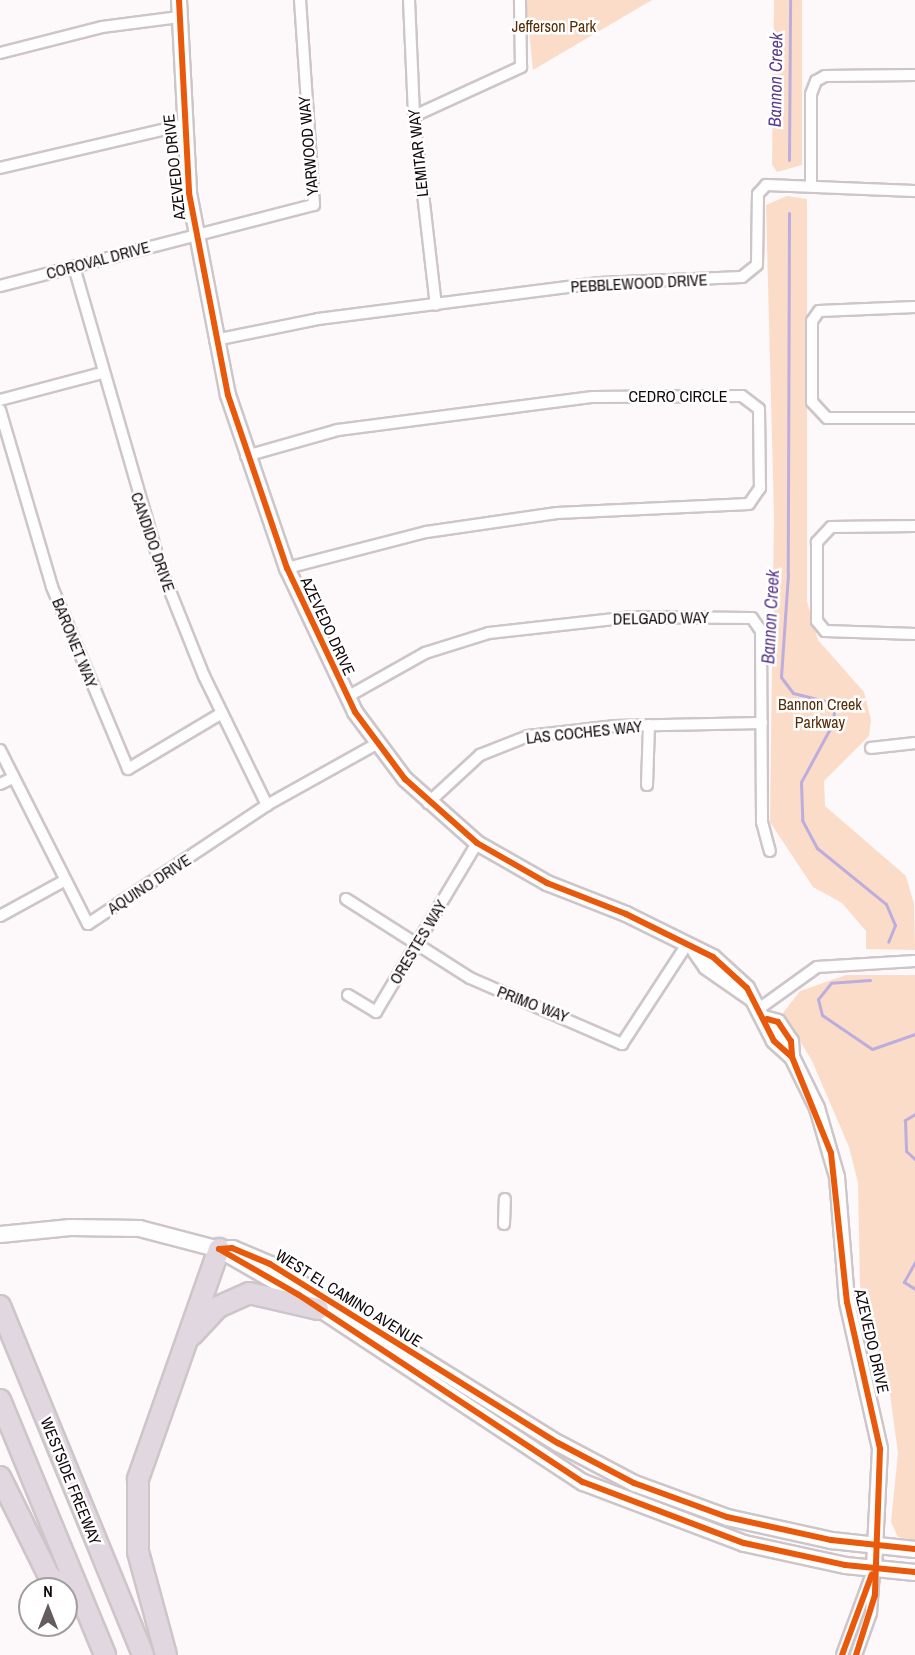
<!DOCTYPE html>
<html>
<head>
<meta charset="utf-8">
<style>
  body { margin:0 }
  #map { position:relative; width:915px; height:1655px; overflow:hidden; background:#fdf8fa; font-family:"Archivo Narrow",sans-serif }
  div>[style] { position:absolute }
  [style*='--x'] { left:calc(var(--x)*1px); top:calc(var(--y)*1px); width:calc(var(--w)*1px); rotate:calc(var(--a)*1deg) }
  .green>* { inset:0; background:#fbdcc8 }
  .stream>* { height:3px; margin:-1.5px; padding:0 1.5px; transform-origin:1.5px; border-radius:1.5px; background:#bcaddd }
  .roads { filter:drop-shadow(2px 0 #cec5c8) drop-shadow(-2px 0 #cec5c8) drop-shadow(0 2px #cec5c8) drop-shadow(0 -2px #cec5c8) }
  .minor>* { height:10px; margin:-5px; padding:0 5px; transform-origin:5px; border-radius:5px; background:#fffefe }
  .tertiary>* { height:14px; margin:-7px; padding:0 7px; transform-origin:7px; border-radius:7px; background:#fffefe }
  .secondary>* { height:15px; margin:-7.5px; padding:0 7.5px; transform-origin:7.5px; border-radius:7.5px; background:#fffefe }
  .motorway>* { height:20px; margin:-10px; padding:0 10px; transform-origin:10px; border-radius:10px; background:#e1d7e0 }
  .cycleway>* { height:6px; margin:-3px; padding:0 3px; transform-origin:3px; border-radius:3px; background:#e8590c }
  span { translate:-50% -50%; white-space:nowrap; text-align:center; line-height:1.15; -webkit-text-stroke:5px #fff; paint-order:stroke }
  .park-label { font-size:16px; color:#572d07 }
  .street-label { font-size:16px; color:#13080c }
  .water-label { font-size:18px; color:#5a3d8e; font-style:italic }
  .north { position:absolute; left:18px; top:1577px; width:60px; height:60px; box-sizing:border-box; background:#fff; border:2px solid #a19c9e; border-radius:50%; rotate:0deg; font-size:16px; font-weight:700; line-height:24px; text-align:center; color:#13080c }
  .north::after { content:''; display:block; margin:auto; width:21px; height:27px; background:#655c5f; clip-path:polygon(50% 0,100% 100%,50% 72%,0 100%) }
</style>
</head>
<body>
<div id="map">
  <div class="green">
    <div style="clip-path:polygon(526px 0,652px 0,533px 70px)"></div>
    <div style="clip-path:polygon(774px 0,802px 0,802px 165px,777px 172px,772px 165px)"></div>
    <div style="clip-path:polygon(787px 196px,807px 199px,807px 601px,818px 640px,864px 692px,871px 720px,869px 736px,824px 781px,825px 806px,906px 876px,914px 904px,915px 950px,866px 949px,866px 931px,842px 903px,813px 887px,770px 822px,774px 516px,766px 205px)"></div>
    <div style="clip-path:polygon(846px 975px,915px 975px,915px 1540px,898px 1537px,891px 1522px,898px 1453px,890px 1394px,860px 1286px,858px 1183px,849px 1147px,812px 1061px,783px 1013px,800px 991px)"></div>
  </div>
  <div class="stream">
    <div style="--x:789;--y:160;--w:160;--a:-89.6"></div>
    <div style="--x:789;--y:213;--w:361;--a:90.2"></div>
    <div style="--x:788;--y:574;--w:103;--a:93.9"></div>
    <div style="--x:781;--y:677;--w:20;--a:53"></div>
    <div style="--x:793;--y:693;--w:36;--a:14"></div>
    <div style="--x:828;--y:702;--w:10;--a:53"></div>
    <div style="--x:834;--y:710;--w:13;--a:94"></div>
    <div style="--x:833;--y:723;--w:67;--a:118.5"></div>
    <div style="--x:801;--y:782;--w:38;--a:88"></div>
    <div style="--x:802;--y:820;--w:32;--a:62"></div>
    <div style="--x:817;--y:848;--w:89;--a:39.1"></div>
    <div style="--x:886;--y:904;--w:23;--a:67"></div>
    <div style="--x:895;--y:925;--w:18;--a:112"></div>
    <div style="--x:870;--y:980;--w:39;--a:176"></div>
    <div style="--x:831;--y:983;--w:21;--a:129"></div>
    <div style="--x:818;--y:999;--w:16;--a:76"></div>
    <div style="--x:822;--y:1015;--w:60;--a:34.2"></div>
    <div style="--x:872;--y:1049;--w:46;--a:-19.2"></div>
    <div style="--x:915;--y:1114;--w:12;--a:149"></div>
    <div style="--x:905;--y:1120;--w:31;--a:88"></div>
    <div style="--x:906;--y:1151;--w:12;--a:42"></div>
    <div style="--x:915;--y:1262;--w:23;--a:119"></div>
    <div style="--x:904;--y:1282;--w:13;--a:32"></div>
  </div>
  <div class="roads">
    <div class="minor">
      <div style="--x:409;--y:0;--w:116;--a:87.5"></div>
      <div style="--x:414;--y:116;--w:190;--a:83.4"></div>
      <div style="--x:0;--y:53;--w:105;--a:-14.3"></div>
      <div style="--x:102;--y:27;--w:78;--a:-7.4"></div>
      <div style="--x:414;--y:116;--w:118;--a:-24.6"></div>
      <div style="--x:521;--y:67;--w:67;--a:-90.9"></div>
      <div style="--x:0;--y:168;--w:188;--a:-13.2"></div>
      <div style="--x:811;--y:184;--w:90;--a:-90"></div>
      <div style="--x:811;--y:94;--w:14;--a:-69"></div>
      <div style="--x:816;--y:81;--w:10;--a:-29"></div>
      <div style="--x:825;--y:76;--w:90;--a:-0.6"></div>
      <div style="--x:74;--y:267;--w:316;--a:73.9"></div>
      <div style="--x:162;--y:571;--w:113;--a:68.2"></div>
      <div style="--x:204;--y:676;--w:144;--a:64"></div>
      <div style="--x:0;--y:286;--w:324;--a:-14.5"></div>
      <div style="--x:314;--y:205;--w:205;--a:-93.9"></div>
      <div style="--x:915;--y:307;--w:96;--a:177.6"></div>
      <div style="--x:819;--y:311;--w:12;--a:125"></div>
      <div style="--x:812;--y:321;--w:81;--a:90"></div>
      <div style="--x:812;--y:402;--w:22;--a:47"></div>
      <div style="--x:827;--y:418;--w:88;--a:0"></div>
      <div style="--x:215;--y:340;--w:105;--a:-11.5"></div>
      <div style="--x:318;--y:319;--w:283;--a:-7.3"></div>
      <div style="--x:599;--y:283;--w:143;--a:-2.4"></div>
      <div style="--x:742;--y:277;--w:19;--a:-39"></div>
      <div style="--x:757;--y:265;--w:71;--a:-89.2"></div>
      <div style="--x:758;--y:194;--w:12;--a:-48"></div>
      <div style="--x:766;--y:185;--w:149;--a:2.3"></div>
      <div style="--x:0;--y:400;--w:106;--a:-14.8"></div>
      <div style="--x:0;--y:410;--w:184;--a:73.6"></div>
      <div style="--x:52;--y:587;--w:197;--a:67.3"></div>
      <div style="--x:128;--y:769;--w:109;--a:-30.8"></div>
      <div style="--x:246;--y:456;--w:96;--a:-15.8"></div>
      <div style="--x:338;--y:430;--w:257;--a:-7.4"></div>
      <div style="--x:593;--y:397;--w:149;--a:-0.4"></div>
      <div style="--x:742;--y:396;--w:21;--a:37"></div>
      <div style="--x:759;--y:409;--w:79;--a:89.3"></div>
      <div style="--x:760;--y:488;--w:19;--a:125"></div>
      <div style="--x:749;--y:504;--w:192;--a:177.3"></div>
      <div style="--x:557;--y:513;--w:132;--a:171.7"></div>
      <div style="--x:426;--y:532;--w:144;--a:165.5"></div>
      <div style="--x:915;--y:526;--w:84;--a:179.3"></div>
      <div style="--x:831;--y:527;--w:21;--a:133"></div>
      <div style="--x:817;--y:542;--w:79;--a:90"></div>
      <div style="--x:817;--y:621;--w:13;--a:51"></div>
      <div style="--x:825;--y:631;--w:90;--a:1.9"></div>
      <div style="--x:347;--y:697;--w:90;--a:-29.4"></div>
      <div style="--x:425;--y:653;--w:67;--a:-17.4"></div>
      <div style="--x:489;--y:633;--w:144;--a:-6.4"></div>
      <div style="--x:632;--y:617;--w:120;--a:0.5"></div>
      <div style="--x:752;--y:618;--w:16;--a:55"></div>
      <div style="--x:761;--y:631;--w:191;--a:89.7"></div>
      <div style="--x:762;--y:822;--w:30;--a:75"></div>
      <div style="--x:871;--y:748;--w:44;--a:-6.5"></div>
      <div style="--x:0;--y:750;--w:195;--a:63.2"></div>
      <div style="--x:88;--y:924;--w:215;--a:-33.6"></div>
      <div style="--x:267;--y:805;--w:125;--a:-29.2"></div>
      <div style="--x:0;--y:784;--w:14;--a:-25"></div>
      <div style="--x:647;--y:785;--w:60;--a:-88.1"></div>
      <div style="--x:428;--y:803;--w:71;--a:-42.7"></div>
      <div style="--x:480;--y:755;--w:52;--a:-21.6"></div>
      <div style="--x:528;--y:736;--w:88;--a:-6.6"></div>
      <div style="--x:615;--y:726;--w:147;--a:-1.2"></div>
      <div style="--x:346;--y:899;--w:147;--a:32.5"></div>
      <div style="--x:470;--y:978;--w:166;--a:23.5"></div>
      <div style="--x:622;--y:1044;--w:117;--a:-56.9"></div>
      <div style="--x:0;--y:916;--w:73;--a:-28.7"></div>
      <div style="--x:348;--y:995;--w:33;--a:31"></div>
      <div style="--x:376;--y:1012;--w:197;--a:-59.1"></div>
      <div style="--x:760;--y:1008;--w:70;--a:-35.7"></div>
      <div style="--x:817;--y:967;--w:98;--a:-3.5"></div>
      <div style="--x:504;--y:1224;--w:25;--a:-88"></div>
      <div style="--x:842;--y:1655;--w:93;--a:-69.8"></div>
      <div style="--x:856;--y:1655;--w:45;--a:-70.3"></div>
      <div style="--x:871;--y:1613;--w:41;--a:-85.8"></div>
    </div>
    <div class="tertiary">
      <div style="--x:179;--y:0;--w:193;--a:87"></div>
      <div style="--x:189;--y:193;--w:206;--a:79.1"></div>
      <div style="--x:228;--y:395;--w:183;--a:71.2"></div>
      <div style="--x:287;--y:568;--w:159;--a:64.7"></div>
      <div style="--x:355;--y:712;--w:84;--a:53.3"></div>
      <div style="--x:405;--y:779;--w:96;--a:41.6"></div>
      <div style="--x:477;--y:843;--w:81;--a:29.7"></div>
      <div style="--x:547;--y:883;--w:85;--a:21.4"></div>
      <div style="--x:626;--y:914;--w:97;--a:26.3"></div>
      <div style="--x:713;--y:957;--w:46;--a:42.4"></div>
      <div style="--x:747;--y:988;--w:59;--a:63"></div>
      <div style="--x:774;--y:1041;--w:24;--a:42"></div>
      <div style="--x:695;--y:951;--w:19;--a:55"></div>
      <div style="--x:706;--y:967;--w:56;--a:34.8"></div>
      <div style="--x:767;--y:1019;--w:11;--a:15"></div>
      <div style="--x:778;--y:1022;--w:23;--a:56"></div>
      <div style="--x:791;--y:1041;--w:16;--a:86"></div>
      <div style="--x:792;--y:1057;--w:57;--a:63.9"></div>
      <div style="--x:817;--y:1108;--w:72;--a:73.8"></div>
      <div style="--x:837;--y:1177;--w:125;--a:85.4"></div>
      <div style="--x:847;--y:1302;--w:151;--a:77.3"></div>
      <div style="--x:880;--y:1449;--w:119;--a:92.9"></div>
    </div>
    <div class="secondary">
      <div style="--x:0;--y:1234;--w:70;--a:-5.7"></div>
      <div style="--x:70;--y:1227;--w:69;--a:0.8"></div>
      <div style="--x:139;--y:1228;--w:83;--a:14.7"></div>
      <div style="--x:219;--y:1249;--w:92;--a:29.9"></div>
      <div style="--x:299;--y:1295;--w:340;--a:33.4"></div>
      <div style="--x:583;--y:1482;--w:172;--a:20.8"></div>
      <div style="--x:744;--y:1543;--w:103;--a:12.3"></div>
      <div style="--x:845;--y:1565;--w:70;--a:5.7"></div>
      <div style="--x:219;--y:1249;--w:13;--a:-4"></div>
      <div style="--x:232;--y:1248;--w:41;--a:22.8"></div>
      <div style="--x:270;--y:1264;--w:339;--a:31.9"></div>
      <div style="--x:558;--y:1443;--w:86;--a:27.8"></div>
      <div style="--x:634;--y:1483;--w:99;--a:20.1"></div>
      <div style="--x:727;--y:1517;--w:107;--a:12.5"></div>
      <div style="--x:831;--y:1540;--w:84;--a:6.1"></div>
    </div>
    <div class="motorway">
      <div style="--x:0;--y:1306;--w:377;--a:67.7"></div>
      <div style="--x:192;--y:1335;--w:38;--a:-47"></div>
      <div style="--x:218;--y:1307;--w:34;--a:-24"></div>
      <div style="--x:249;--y:1293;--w:71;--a:13.1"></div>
      <div style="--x:0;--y:1400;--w:276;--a:67.6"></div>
      <div style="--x:0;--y:1477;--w:110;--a:63.7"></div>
      <div style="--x:49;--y:1576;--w:21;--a:39"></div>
      <div style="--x:166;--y:1655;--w:107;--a:-105.2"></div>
      <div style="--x:138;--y:1552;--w:73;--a:-90"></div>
      <div style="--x:138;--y:1479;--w:244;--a:-70.6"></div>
    </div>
  </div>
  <div class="cycleway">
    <div style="--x:179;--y:0;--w:193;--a:87"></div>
    <div style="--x:189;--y:193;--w:206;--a:79.1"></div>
    <div style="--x:228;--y:395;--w:183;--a:71.2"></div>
    <div style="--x:287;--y:568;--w:159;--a:64.7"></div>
    <div style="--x:355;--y:712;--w:84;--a:53.3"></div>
    <div style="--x:405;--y:779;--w:96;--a:41.6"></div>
    <div style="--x:477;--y:843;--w:81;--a:29.7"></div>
    <div style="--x:547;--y:883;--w:85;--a:21.4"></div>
    <div style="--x:626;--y:914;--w:97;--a:26.3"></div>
    <div style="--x:713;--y:957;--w:46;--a:42.4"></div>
    <div style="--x:747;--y:988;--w:59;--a:63"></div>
    <div style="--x:774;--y:1041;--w:24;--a:42"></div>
    <div style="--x:767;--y:1019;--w:11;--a:15"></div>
    <div style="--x:778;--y:1022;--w:23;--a:56"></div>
    <div style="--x:791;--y:1041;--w:16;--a:86"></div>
    <div style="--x:792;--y:1057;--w:104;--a:67.9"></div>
    <div style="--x:831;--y:1153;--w:150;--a:83.9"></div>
    <div style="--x:847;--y:1302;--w:151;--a:77.3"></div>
    <div style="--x:880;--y:1449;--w:146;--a:92"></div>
    <div style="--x:875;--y:1595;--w:63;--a:107.6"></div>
    <div style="--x:219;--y:1249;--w:92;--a:29.9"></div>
    <div style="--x:299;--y:1295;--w:340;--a:33.4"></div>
    <div style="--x:583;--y:1482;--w:172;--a:20.8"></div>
    <div style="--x:744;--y:1543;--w:103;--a:12.3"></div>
    <div style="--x:845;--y:1565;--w:70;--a:5.7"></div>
    <div style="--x:219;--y:1249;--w:13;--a:-4"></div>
    <div style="--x:232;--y:1248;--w:41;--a:22.8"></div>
    <div style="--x:270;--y:1264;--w:339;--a:31.9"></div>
    <div style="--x:558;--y:1443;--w:86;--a:27.8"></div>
    <div style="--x:634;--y:1483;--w:99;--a:20.1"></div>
    <div style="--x:727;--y:1517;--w:107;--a:12.5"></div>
    <div style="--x:831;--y:1540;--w:84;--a:6.1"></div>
    <div style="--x:842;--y:1655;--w:86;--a:-69.7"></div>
  </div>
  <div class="park-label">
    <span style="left:554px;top:26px">Jefferson Park</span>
    <span style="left:820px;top:713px">Bannon Creek<br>Parkway</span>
  </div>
  <div class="street-label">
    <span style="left:308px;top:146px;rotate:-95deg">YARWOOD WAY</span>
    <span style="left:418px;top:153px;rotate:-96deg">LEMITAR WAY</span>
    <span style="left:174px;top:167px;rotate:-96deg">AZEVEDO DRIVE</span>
    <span style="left:98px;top:260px;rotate:-15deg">COROVAL DRIVE</span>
    <span style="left:639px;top:283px;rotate:-3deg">PEBBLEWOOD DRIVE</span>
    <span style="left:678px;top:396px">CEDRO CIRCLE</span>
    <span style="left:153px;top:542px;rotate:71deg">CANDIDO DRIVE</span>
    <span style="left:661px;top:618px;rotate:-1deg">DELGADO WAY</span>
    <span style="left:328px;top:626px;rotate:65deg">AZEVEDO DRIVE</span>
    <span style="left:75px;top:643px;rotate:68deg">BARONET WAY</span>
    <span style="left:584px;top:732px;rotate:-6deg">LAS COCHES WAY</span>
    <span style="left:149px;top:884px;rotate:-33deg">AQUINO DRIVE</span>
    <span style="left:418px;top:942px;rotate:-59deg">ORESTES WAY</span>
    <span style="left:533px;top:1004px;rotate:21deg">PRIMO WAY</span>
    <span style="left:349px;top:1298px;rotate:32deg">WEST EL CAMINO AVENUE</span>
    <span style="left:872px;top:1341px;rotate:77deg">AZEVEDO DRIVE</span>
    <span style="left:71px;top:1481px;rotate:68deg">WESTSIDE FREEWAY</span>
  </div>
  <div class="water-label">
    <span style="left:776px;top:80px;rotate:-89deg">Bannon Creek</span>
    <span style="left:771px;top:617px;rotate:-87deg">Bannon Creek</span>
  </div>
  <div class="north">N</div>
</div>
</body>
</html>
